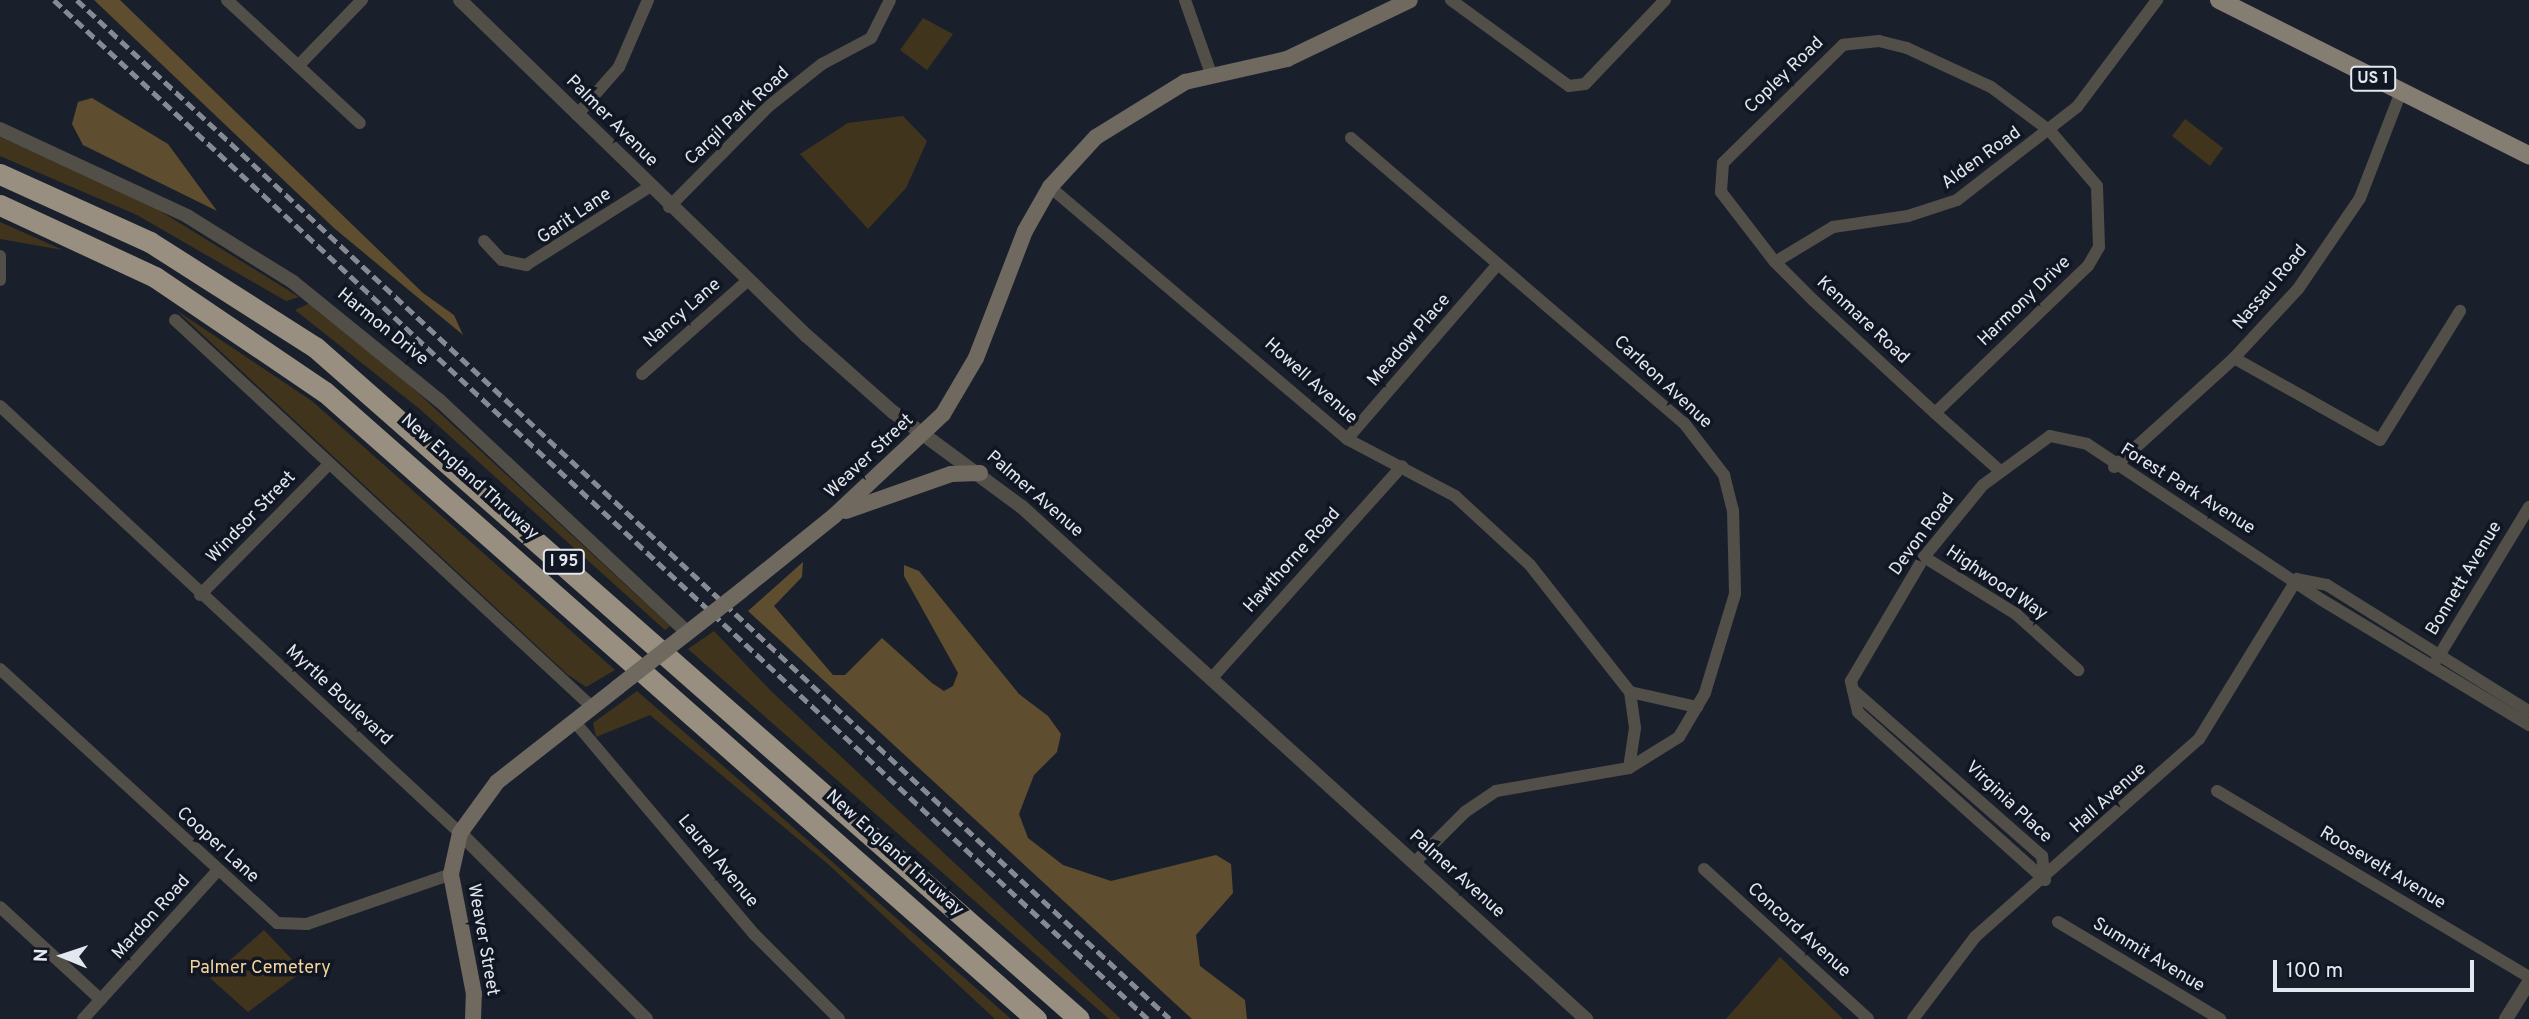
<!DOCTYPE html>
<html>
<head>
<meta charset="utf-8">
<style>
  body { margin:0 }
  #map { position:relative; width:2529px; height:1019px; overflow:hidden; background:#1a202b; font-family:Overpass,sans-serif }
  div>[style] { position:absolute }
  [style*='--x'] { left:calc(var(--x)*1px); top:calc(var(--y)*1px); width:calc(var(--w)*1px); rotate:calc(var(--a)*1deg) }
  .green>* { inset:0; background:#41341c }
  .forest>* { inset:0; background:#5f4d2f }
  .minor>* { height:12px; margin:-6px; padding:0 6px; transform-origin:6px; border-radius:6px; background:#524f49 }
  .tertiary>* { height:14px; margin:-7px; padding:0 7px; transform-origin:7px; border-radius:7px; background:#524f49 }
  .secondary>* { height:16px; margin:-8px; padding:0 8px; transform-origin:8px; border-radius:8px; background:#6f6960 }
  .primary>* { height:18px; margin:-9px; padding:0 9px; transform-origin:9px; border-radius:9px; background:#847d71 }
  .motorway>* { height:21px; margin:-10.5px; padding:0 10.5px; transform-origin:10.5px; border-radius:10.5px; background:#988f81 }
  .rail>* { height:4.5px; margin-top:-2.25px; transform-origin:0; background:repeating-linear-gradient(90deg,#858a94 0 10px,transparent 0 15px) }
  .secondary-bridge>* { height:16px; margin:-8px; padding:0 8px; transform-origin:8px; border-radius:8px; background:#6f6960 }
  span { translate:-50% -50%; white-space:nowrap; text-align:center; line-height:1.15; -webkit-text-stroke:7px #111722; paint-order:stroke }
  .shield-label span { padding:2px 5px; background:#111722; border:2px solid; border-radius:5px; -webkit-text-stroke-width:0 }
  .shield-label { font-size:16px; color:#e3e7ef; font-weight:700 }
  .street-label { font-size:18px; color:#e3e7ef }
  .park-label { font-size:18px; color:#f5d49c }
  .north { position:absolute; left:28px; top:921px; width:70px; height:70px; -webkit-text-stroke:5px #111722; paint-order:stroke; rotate:272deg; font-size:19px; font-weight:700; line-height:28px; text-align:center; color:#e3e7ef }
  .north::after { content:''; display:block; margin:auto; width:24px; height:32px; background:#e3e7ef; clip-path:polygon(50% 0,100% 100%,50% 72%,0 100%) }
  .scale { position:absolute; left:2273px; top:960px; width:201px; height:32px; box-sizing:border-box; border:4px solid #e3e7ef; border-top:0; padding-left:9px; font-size:21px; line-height:24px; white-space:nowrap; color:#e3e7ef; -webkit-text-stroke:5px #111722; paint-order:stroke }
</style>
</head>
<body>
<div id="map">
  <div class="green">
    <div style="clip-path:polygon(923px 18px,953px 34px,927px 70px,900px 50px)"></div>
    <div style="clip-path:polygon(903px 116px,927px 141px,906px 188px,868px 229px,800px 154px,848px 123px)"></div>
    <div style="clip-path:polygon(2185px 119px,2223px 148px,2210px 166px,2172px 136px)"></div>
    <div style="clip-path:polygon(0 137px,149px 204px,299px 297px,286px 301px,137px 215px,0 156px)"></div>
    <div style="clip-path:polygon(0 222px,63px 250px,0 239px)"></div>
    <div style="clip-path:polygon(310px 303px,362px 341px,670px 626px,665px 630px,421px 410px,295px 310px)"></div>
    <div style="clip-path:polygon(176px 310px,312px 401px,615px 670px,586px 687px,567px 674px)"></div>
    <div style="clip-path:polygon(714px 631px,771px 691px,1121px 1019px,1109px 1019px,688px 649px)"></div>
    <div style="clip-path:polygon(637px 691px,761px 799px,1011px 1019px,995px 1019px,829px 865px,650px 715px,596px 737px,593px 723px)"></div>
    <div style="clip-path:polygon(264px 930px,303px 971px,248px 1012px,210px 978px)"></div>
    <div style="clip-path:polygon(1780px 957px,1843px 1019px,1726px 1019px)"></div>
  </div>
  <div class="forest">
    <div style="clip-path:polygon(94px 0,120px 0,423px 293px,454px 315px,463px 335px,334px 228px)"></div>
    <div style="clip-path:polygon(92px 98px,168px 144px,217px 211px,83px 145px,72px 124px,78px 102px)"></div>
    <div style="clip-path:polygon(803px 562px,802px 577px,774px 606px,833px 675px,845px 675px,882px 638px,932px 683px,944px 691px,953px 686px,958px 673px,904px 576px,904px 565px,919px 571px,1019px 694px,1048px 716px,1061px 734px,1057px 752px,1034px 775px,1019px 814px,1028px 838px,1063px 865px,1111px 881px,1216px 855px,1231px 864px,1233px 893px,1196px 935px,1200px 966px,1245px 1000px,1247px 1019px,1192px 1019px,748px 611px)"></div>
  </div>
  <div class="minor">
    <div style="--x:227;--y:0;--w:181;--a:42.8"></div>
    <div style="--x:1185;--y:0;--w:78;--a:70.6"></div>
    <div style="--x:1451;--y:0;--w:146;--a:36.1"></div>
    <div style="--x:1569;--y:86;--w:16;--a:-7"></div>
    <div style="--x:1585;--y:84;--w:116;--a:-46.4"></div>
    <div style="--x:298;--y:66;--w:92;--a:-45.9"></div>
    <div style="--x:577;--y:115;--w:64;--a:-48.8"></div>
    <div style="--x:619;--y:67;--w:73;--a:-66.6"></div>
    <div style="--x:1351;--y:138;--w:438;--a:40.6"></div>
    <div style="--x:1684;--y:423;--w:66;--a:52.4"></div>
    <div style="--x:1724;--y:475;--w:36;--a:76"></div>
    <div style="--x:1733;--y:510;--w:84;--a:88.6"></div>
    <div style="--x:1735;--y:594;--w:103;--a:106.9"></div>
    <div style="--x:1705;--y:693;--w:51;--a:120.6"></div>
    <div style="--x:1679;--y:737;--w:59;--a:148.2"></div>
    <div style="--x:1629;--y:768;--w:135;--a:170.2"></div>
    <div style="--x:1496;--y:791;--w:37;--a:146"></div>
    <div style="--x:1465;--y:812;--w:72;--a:135"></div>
    <div style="--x:1050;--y:187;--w:390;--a:40.3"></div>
    <div style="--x:1347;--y:439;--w:122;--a:27.8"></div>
    <div style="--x:1455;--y:496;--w:102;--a:42.6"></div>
    <div style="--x:1530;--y:565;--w:162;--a:51.8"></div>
    <div style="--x:1630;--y:692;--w:36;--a:82"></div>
    <div style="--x:1635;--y:728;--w:40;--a:98.5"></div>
    <div style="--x:669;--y:207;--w:142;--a:-45.3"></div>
    <div style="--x:769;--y:106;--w:68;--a:-38.4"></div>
    <div style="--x:822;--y:64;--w:55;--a:-28"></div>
    <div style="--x:871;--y:38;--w:42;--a:-63.4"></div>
    <div style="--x:484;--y:241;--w:26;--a:47"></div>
    <div style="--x:502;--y:260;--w:25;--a:12"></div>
    <div style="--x:526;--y:265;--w:144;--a:-32.3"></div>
    <div style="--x:0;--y:256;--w:24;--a:90"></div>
    <div style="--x:1775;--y:262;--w:68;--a:-31.1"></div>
    <div style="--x:1833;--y:227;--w:76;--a:-8.3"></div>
    <div style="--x:1908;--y:216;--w:52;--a:-18.1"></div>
    <div style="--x:1957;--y:200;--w:152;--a:-37.8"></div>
    <div style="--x:2077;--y:107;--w:134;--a:-53.2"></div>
    <div style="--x:175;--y:320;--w:569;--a:42.86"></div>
    <div style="--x:2234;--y:358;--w:167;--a:29.3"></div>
    <div style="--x:2380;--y:440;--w:152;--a:-58.2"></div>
    <div style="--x:642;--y:374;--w:140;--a:-41.5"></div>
    <div style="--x:0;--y:406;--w:628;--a:42.87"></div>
    <div style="--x:1935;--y:413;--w:212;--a:-43.9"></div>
    <div style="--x:2088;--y:266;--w:22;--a:-60"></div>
    <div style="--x:2099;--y:247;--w:61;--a:-91.9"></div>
    <div style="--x:2097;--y:186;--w:72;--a:-130.5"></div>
    <div style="--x:2050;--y:131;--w:74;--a:-143.3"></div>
    <div style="--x:1991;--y:87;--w:93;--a:-155.1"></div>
    <div style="--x:1907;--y:48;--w:29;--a:-166"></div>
    <div style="--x:1879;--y:41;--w:36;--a:174"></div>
    <div style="--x:1843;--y:45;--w:168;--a:135.5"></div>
    <div style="--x:1723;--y:163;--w:29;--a:94"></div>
    <div style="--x:1721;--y:192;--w:88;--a:52.4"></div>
    <div style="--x:1775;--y:262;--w:54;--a:45"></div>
    <div style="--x:1813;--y:300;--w:166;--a:42.8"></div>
    <div style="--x:1935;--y:413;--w:86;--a:41.7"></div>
    <div style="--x:1347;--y:439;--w:231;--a:-49.2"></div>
    <div style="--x:2114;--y:467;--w:162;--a:-42.2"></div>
    <div style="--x:2234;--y:358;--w:94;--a:-47.2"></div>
    <div style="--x:2298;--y:289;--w:110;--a:-55.7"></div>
    <div style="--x:2360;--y:198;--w:114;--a:-68.9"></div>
    <div style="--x:1924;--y:557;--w:108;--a:31.8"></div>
    <div style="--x:2016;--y:614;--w:84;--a:42.1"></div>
    <div style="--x:2301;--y:580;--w:26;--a:11"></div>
    <div style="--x:2327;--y:585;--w:238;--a:32"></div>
    <div style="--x:200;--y:595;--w:182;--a:-45.4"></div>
    <div style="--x:2437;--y:659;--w:178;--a:-58.8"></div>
    <div style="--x:0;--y:669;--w:376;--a:42.5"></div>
    <div style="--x:277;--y:923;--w:30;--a:2"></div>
    <div style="--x:307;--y:924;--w:152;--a:-19.1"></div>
    <div style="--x:1211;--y:679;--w:286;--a:-48.1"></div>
    <div style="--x:1853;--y:690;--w:252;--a:41.3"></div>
    <div style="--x:2042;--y:856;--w:24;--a:83"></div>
    <div style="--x:1630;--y:692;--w:69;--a:12.6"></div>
    <div style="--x:574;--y:721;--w:279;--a:49.8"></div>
    <div style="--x:754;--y:934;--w:120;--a:45"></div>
    <div style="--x:2217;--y:791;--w:363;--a:30.8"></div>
    <div style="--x:1704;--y:869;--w:222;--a:42.4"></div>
    <div style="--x:2045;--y:880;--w:251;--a:-138.1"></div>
    <div style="--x:1858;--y:712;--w:32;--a:-103"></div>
    <div style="--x:1851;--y:681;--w:144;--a:-59.5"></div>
    <div style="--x:1924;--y:557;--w:93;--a:-50.7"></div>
    <div style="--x:1983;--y:485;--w:83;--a:-36.2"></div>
    <div style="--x:2050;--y:436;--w:38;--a:12"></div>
    <div style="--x:2087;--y:444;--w:282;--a:33.6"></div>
    <div style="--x:2322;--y:600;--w:242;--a:31.1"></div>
    <div style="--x:0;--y:907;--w:137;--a:42.6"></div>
    <div style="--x:2058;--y:922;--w:189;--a:30.9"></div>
    <div style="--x:83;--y:1019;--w:201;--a:-47.8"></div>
    <div style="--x:1913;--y:1019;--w:103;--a:-52.9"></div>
    <div style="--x:1975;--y:937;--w:299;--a:-41.5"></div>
    <div style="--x:2199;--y:739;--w:188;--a:-58.5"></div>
  </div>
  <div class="tertiary">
    <div style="--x:460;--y:0;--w:483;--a:44.1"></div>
    <div style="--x:807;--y:336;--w:115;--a:41.5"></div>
    <div style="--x:893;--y:412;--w:160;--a:36.4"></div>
    <div style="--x:1022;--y:507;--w:762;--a:42.23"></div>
    <div style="--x:0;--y:129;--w:206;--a:24.9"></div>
    <div style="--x:187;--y:216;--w:125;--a:31.9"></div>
    <div style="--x:293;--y:282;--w:189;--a:39"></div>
    <div style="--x:440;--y:401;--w:338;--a:43.1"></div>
    <div style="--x:460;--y:833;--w:263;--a:45"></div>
    <div style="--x:2506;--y:1019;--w:44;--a:-58.1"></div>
  </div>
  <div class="secondary">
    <div style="--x:846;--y:511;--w:111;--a:-19.4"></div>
    <div style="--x:951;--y:474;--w:29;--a:-2"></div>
    <div style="--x:742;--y:590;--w:118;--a:-38.8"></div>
    <div style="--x:834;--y:516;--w:149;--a:-43.1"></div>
    <div style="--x:943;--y:414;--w:65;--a:-59.5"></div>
    <div style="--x:976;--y:358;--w:136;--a:-68.9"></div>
    <div style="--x:1025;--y:231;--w:51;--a:-60.4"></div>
    <div style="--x:1050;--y:187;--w:68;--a:-47.4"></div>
    <div style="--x:1096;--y:137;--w:105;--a:-31.7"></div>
    <div style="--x:1185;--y:82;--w:105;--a:-12.7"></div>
    <div style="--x:1287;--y:59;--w:136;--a:-25.6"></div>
    <div style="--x:473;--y:1019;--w:25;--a:-88"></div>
    <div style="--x:474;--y:994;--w:122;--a:-100.9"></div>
    <div style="--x:451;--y:874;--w:42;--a:-77.6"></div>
    <div style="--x:460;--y:833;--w:63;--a:-54"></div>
    <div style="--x:497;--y:782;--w:154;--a:-38.1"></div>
  </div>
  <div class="primary">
    <div style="--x:2219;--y:0;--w:347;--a:26.6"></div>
  </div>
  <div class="motorway">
    <div style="--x:0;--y:174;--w:165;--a:24.4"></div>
    <div style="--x:150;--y:242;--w:196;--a:32.5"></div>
    <div style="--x:315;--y:347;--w:1017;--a:41.33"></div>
    <div style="--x:0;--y:205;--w:171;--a:24.9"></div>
    <div style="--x:155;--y:277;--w:205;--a:34.1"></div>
    <div style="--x:325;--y:392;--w:948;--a:41.41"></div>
  </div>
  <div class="rail">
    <div style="--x:54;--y:0;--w:1495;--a:42.97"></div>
    <div style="--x:77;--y:0;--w:1494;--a:42.99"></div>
  </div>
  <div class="secondary-bridge">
    <div style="--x:618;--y:687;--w:157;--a:-38"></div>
  </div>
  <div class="shield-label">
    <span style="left:2373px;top:79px">US 1</span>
    <span style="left:564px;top:562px">I 95</span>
  </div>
  <div class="street-label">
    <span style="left:1785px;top:76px;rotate:-44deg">Copley Road</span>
    <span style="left:738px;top:117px;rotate:-43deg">Cargil Park Road</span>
    <span style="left:611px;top:122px;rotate:45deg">Palmer Avenue</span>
    <span style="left:1982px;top:159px;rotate:-36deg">Alden Road</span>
    <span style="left:575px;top:217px;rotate:-34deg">Garit Lane</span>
    <span style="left:2271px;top:288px;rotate:-50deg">Nassau Road</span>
    <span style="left:2025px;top:302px;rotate:-44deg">Harmony Drive</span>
    <span style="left:683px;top:314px;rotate:-41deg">Nancy Lane</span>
    <span style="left:1862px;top:321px;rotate:43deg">Kenmare Road</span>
    <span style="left:382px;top:328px;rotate:39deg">Harmon Drive</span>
    <span style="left:1410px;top:341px;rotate:-49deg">Meadow Place</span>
    <span style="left:1310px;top:382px;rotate:42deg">Howell Avenue</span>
    <span style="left:1662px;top:383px;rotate:43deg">Carleon Avenue</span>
    <span style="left:870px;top:457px;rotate:-43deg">Weaver Street</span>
    <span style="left:469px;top:478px;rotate:42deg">New England Thruway</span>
    <span style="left:2187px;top:490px;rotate:32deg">Forest Park Avenue</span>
    <span style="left:1034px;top:495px;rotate:41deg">Palmer Avenue</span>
    <span style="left:252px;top:518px;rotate:-46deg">Windsor Street</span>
    <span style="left:1923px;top:535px;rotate:-54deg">Devon Road</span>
    <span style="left:1293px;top:561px;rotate:-48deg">Hawthorne Road</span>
    <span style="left:2465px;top:579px;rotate:-59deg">Bonnett Avenue</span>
    <span style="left:1996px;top:584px;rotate:34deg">Highwood Way</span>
    <span style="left:338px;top:696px;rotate:43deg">Myrtle Boulevard</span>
    <span style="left:2109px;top:799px;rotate:-42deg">Hall Avenue</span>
    <span style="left:2008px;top:803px;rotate:43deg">Virginia Place</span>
    <span style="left:217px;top:846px;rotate:42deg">Cooper Lane</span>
    <span style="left:894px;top:854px;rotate:42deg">New England Thruway</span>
    <span style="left:717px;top:862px;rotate:50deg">Laurel Avenue</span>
    <span style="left:2382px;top:869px;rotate:31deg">Roosevelt Avenue</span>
    <span style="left:1456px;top:875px;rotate:42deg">Palmer Avenue</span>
    <span style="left:152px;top:918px;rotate:-48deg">Mardon Road</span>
    <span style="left:1798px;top:931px;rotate:42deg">Concord Avenue</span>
    <span style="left:482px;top:940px;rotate:80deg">Weaver Street</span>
    <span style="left:2148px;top:956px;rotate:31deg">Summit Avenue</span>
  </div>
  <div class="park-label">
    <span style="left:260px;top:969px">Palmer Cemetery</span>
  </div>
  <div class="north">N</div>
  <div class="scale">100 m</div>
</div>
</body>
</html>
